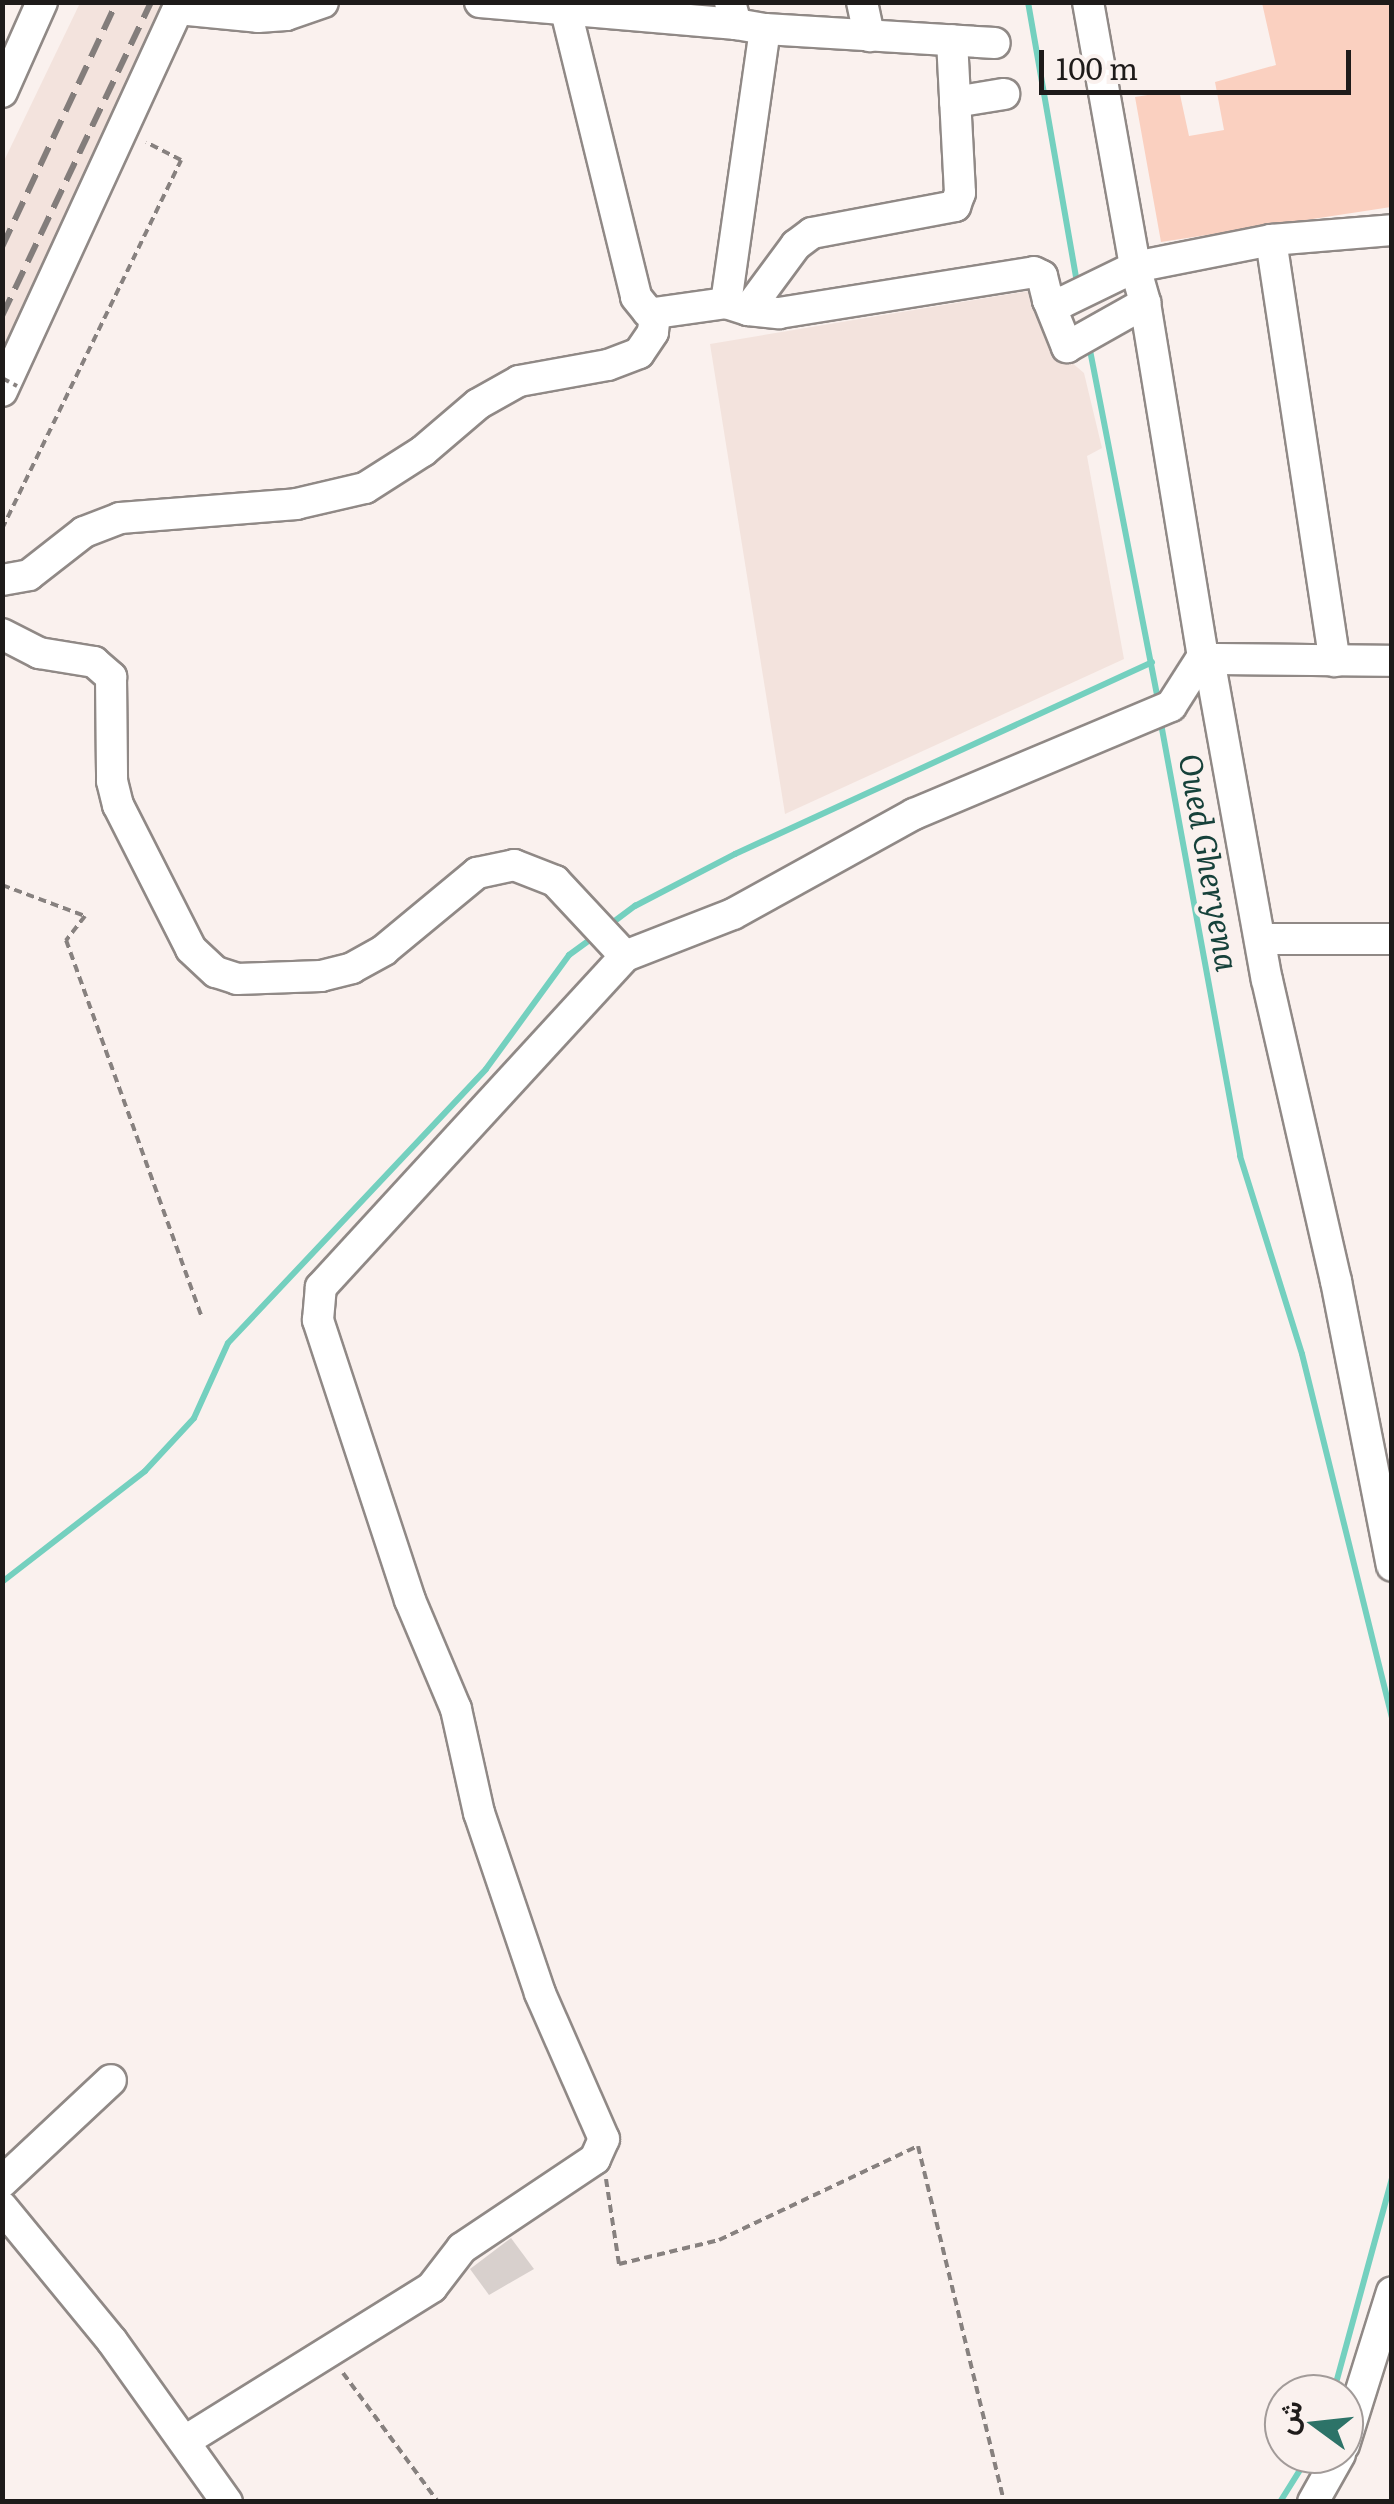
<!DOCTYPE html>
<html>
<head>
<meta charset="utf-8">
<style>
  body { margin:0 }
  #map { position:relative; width:1394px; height:2504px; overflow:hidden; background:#faf1ee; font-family:Literata,Vazirmatn,serif }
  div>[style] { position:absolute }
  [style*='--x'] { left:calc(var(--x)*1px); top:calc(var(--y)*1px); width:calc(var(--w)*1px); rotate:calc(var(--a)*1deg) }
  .built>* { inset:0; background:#f3e3dd }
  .green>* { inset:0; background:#fad0c0 }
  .stream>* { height:6px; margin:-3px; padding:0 3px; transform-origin:3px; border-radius:3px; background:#74d0bf }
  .building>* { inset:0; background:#d8d0cd }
  .path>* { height:4px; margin-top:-2px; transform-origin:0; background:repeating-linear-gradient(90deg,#87817f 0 8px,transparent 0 13px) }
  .roads { filter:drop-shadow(2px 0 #908986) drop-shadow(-2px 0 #908986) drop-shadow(0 2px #908986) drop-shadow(0 -2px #908986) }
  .minor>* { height:30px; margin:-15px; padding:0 15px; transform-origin:15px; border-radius:15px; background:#fff }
  .rail>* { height:6px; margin-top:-3px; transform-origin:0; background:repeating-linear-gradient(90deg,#837d7b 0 20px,transparent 0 30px) }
  .path-bridge>* { height:4px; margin-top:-2px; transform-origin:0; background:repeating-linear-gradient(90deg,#87817f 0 8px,transparent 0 13px) }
  span { translate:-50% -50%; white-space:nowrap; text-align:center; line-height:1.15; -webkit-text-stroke:8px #faf1ee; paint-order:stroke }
  .water-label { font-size:32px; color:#16413a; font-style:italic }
  .frame { position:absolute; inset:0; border:5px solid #1e1b1a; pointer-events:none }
  .north { position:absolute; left:1264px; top:2374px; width:100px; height:100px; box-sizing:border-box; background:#faf1ee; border:2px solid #a29b99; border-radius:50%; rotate:285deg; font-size:28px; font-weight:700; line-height:40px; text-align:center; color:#1e1b1a }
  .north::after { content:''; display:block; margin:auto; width:35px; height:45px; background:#2d7368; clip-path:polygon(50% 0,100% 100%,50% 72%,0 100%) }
  .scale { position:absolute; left:1039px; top:50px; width:312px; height:45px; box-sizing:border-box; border:5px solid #1e1b1a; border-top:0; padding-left:12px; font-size:30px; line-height:35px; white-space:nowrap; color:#1e1b1a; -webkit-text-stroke:8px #faf1ee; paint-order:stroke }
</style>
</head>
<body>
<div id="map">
  <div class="built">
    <div style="clip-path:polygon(80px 3px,169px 3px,3px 358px,2px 165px)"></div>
    <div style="clip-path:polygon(1035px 290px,1057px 350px,1084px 373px,1102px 448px,1087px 456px,1124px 659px,785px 814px,710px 344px)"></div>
  </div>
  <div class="green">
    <div style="clip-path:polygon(1262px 3px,1391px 3px,1391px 207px,1161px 242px,1135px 97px,1179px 90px,1189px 136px,1224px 130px,1215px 82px,1276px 65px)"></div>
  </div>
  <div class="stream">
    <div style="--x:1028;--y:2;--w:285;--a:80.1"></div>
    <div style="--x:1089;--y:345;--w:363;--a:79"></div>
    <div style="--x:1160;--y:718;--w:445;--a:79.6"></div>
    <div style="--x:1240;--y:1156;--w:207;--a:72.6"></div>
    <div style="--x:1302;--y:1354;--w:376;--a:76.1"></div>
    <div style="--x:608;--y:926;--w:34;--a:-37"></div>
    <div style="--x:635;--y:906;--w:113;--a:-27.5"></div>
    <div style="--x:735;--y:854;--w:459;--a:-24.7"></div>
    <div style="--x:2;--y:1582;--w:181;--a:-37.8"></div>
    <div style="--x:145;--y:1471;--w:72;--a:-47.2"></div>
    <div style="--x:194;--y:1418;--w:82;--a:-65.6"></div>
    <div style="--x:228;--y:1343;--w:376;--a:-46.7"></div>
    <div style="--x:486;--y:1069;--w:141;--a:-53.9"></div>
    <div style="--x:569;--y:955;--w:31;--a:-36"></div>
    <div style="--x:1333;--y:2394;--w:223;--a:-74.7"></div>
    <div style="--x:1280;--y:2502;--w:57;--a:-58"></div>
  </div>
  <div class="building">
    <div style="clip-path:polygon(511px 2238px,534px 2269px,489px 2295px,470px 2269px)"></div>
  </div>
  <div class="path">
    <div style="--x:2;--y:529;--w:410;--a:-64.1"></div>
    <div style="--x:181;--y:160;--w:39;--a:-153"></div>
    <div style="--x:2;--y:885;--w:89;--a:20.5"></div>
    <div style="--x:85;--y:916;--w:31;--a:128"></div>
    <div style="--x:66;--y:940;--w:399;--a:70.2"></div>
    <div style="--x:606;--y:2179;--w:86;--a:81.3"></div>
    <div style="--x:619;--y:2264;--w:103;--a:-13.5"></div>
    <div style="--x:719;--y:2240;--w:220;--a:-25.3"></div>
    <div style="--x:918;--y:2146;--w:366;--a:76.4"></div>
    <div style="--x:343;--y:2373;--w:160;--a:53.6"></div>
  </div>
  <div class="roads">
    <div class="minor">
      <div style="--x:480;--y:2;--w:257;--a:4.9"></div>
      <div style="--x:730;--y:2;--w:23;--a:75"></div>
      <div style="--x:736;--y:24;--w:29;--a:10"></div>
      <div style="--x:765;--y:29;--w:230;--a:3.5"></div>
      <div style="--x:862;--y:2;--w:35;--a:78"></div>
      <div style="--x:1088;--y:2;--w:269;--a:79.9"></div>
      <div style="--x:1135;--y:267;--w:37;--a:74"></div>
      <div style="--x:1145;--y:303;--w:358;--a:80.7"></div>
      <div style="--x:1203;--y:656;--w:7;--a:27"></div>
      <div style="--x:1209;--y:659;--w:326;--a:79.8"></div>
      <div style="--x:1267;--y:980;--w:309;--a:77.1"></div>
      <div style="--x:1336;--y:1281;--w:290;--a:78.9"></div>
      <div style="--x:178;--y:9;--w:80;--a:5.7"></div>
      <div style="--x:258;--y:17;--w:28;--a:-4"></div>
      <div style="--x:286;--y:15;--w:39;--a:-19"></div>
      <div style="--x:566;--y:11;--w:294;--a:76.2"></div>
      <div style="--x:636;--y:297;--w:19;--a:51"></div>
      <div style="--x:648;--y:312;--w:7;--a:8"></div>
      <div style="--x:655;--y:313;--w:72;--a:-8"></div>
      <div style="--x:765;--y:29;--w:277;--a:98.1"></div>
      <div style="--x:726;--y:303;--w:23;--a:18"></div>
      <div style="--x:748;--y:310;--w:31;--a:6"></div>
      <div style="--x:779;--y:313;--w:258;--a:-9.1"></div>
      <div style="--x:1034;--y:272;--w:9;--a:27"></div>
      <div style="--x:1042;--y:276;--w:25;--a:76"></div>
      <div style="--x:1048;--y:300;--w:15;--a:8"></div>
      <div style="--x:1063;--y:302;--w:80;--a:-25.9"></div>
      <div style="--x:1135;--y:267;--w:139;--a:-11.2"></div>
      <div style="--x:1271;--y:240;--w:121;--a:-4.7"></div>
      <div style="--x:2;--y:92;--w:98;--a:-66"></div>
      <div style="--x:955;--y:102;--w:50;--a:-9.3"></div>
      <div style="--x:1271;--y:240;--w:426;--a:81.4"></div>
      <div style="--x:1048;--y:300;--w:51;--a:68"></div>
      <div style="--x:1067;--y:347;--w:90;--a:-29.4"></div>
      <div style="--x:748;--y:310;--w:81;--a:-53.6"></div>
      <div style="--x:796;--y:245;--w:20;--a:-37"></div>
      <div style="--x:812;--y:233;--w:146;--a:-10.7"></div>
      <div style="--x:955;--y:206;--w:14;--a:-69"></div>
      <div style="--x:960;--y:193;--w:153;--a:-93"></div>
      <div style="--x:2;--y:391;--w:428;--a:-65.3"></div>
      <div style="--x:2;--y:580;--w:27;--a:-10"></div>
      <div style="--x:29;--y:575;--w:70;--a:-38"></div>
      <div style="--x:84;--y:532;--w:39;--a:-21"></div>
      <div style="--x:120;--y:518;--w:177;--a:-4.5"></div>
      <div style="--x:296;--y:504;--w:71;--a:-13.1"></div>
      <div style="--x:365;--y:488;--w:69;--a:-32.5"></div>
      <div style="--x:423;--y:451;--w:72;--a:-40.5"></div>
      <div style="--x:478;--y:404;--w:47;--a:-29.3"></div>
      <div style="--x:519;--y:381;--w:90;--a:-10.2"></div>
      <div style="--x:608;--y:365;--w:33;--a:-21"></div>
      <div style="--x:639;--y:353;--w:25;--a:-56"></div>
      <div style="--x:653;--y:332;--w:19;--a:-84"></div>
      <div style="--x:2;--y:634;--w:42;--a:27.2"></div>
      <div style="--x:39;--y:653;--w:56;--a:9.3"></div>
      <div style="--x:94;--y:662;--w:23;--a:41"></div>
      <div style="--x:111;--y:677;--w:104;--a:89.4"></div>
      <div style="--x:112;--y:781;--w:25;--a:76"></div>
      <div style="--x:118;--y:805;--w:161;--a:63.1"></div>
      <div style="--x:191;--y:949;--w:34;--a:43"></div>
      <div style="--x:216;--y:972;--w:22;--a:18"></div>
      <div style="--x:237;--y:979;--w:84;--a:-2"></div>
      <div style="--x:321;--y:976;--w:32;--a:-14"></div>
      <div style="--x:352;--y:968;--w:37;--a:-29"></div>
      <div style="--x:384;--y:950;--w:121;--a:-39.6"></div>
      <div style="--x:477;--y:873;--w:38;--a:-12"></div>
      <div style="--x:514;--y:865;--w:44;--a:21.3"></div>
      <div style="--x:555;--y:881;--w:103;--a:47"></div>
      <div style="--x:1209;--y:659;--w:183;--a:0.6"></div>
      <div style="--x:1270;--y:939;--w:122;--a:0"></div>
      <div style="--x:2;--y:2182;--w:149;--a:-43.1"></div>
      <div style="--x:2;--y:2207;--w:173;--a:50.6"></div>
      <div style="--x:112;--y:2341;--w:198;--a:54.5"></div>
      <div style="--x:185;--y:2441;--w:291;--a:-31.9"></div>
      <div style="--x:432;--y:2287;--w:49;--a:-52.4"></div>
      <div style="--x:462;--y:2248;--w:160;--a:-33.8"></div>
      <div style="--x:595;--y:2159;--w:22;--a:-66"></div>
      <div style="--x:604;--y:2139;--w:159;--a:-113.7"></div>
      <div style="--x:540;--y:1993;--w:190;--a:-108.7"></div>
      <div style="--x:479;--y:1813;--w:107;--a:-102.5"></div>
      <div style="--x:456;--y:1709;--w:118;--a:-112.9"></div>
      <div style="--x:410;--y:1600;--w:295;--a:-108.2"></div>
      <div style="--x:318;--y:1320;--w:33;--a:-85"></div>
      <div style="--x:321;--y:1287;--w:449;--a:-47.4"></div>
      <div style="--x:625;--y:956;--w:116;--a:-21.3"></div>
      <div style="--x:733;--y:914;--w:207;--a:-28.9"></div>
      <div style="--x:914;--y:814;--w:279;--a:-22.8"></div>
      <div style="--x:1171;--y:706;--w:59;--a:-57.4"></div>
      <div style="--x:1344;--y:2445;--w:160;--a:-72.6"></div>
      <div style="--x:1313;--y:2502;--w:55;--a:-60.6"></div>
    </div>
  </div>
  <div class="rail">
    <div style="--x:2;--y:247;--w:271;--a:-64.9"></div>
    <div style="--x:2;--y:316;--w:348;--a:-64.6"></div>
  </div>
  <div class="path-bridge">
    <div style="--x:2;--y:378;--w:17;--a:28"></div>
  </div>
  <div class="water-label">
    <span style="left:1211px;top:862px;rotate:80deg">Oued Gheryena</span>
  </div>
  <div class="frame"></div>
  <div class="north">ش</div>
  <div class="scale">100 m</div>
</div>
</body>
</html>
